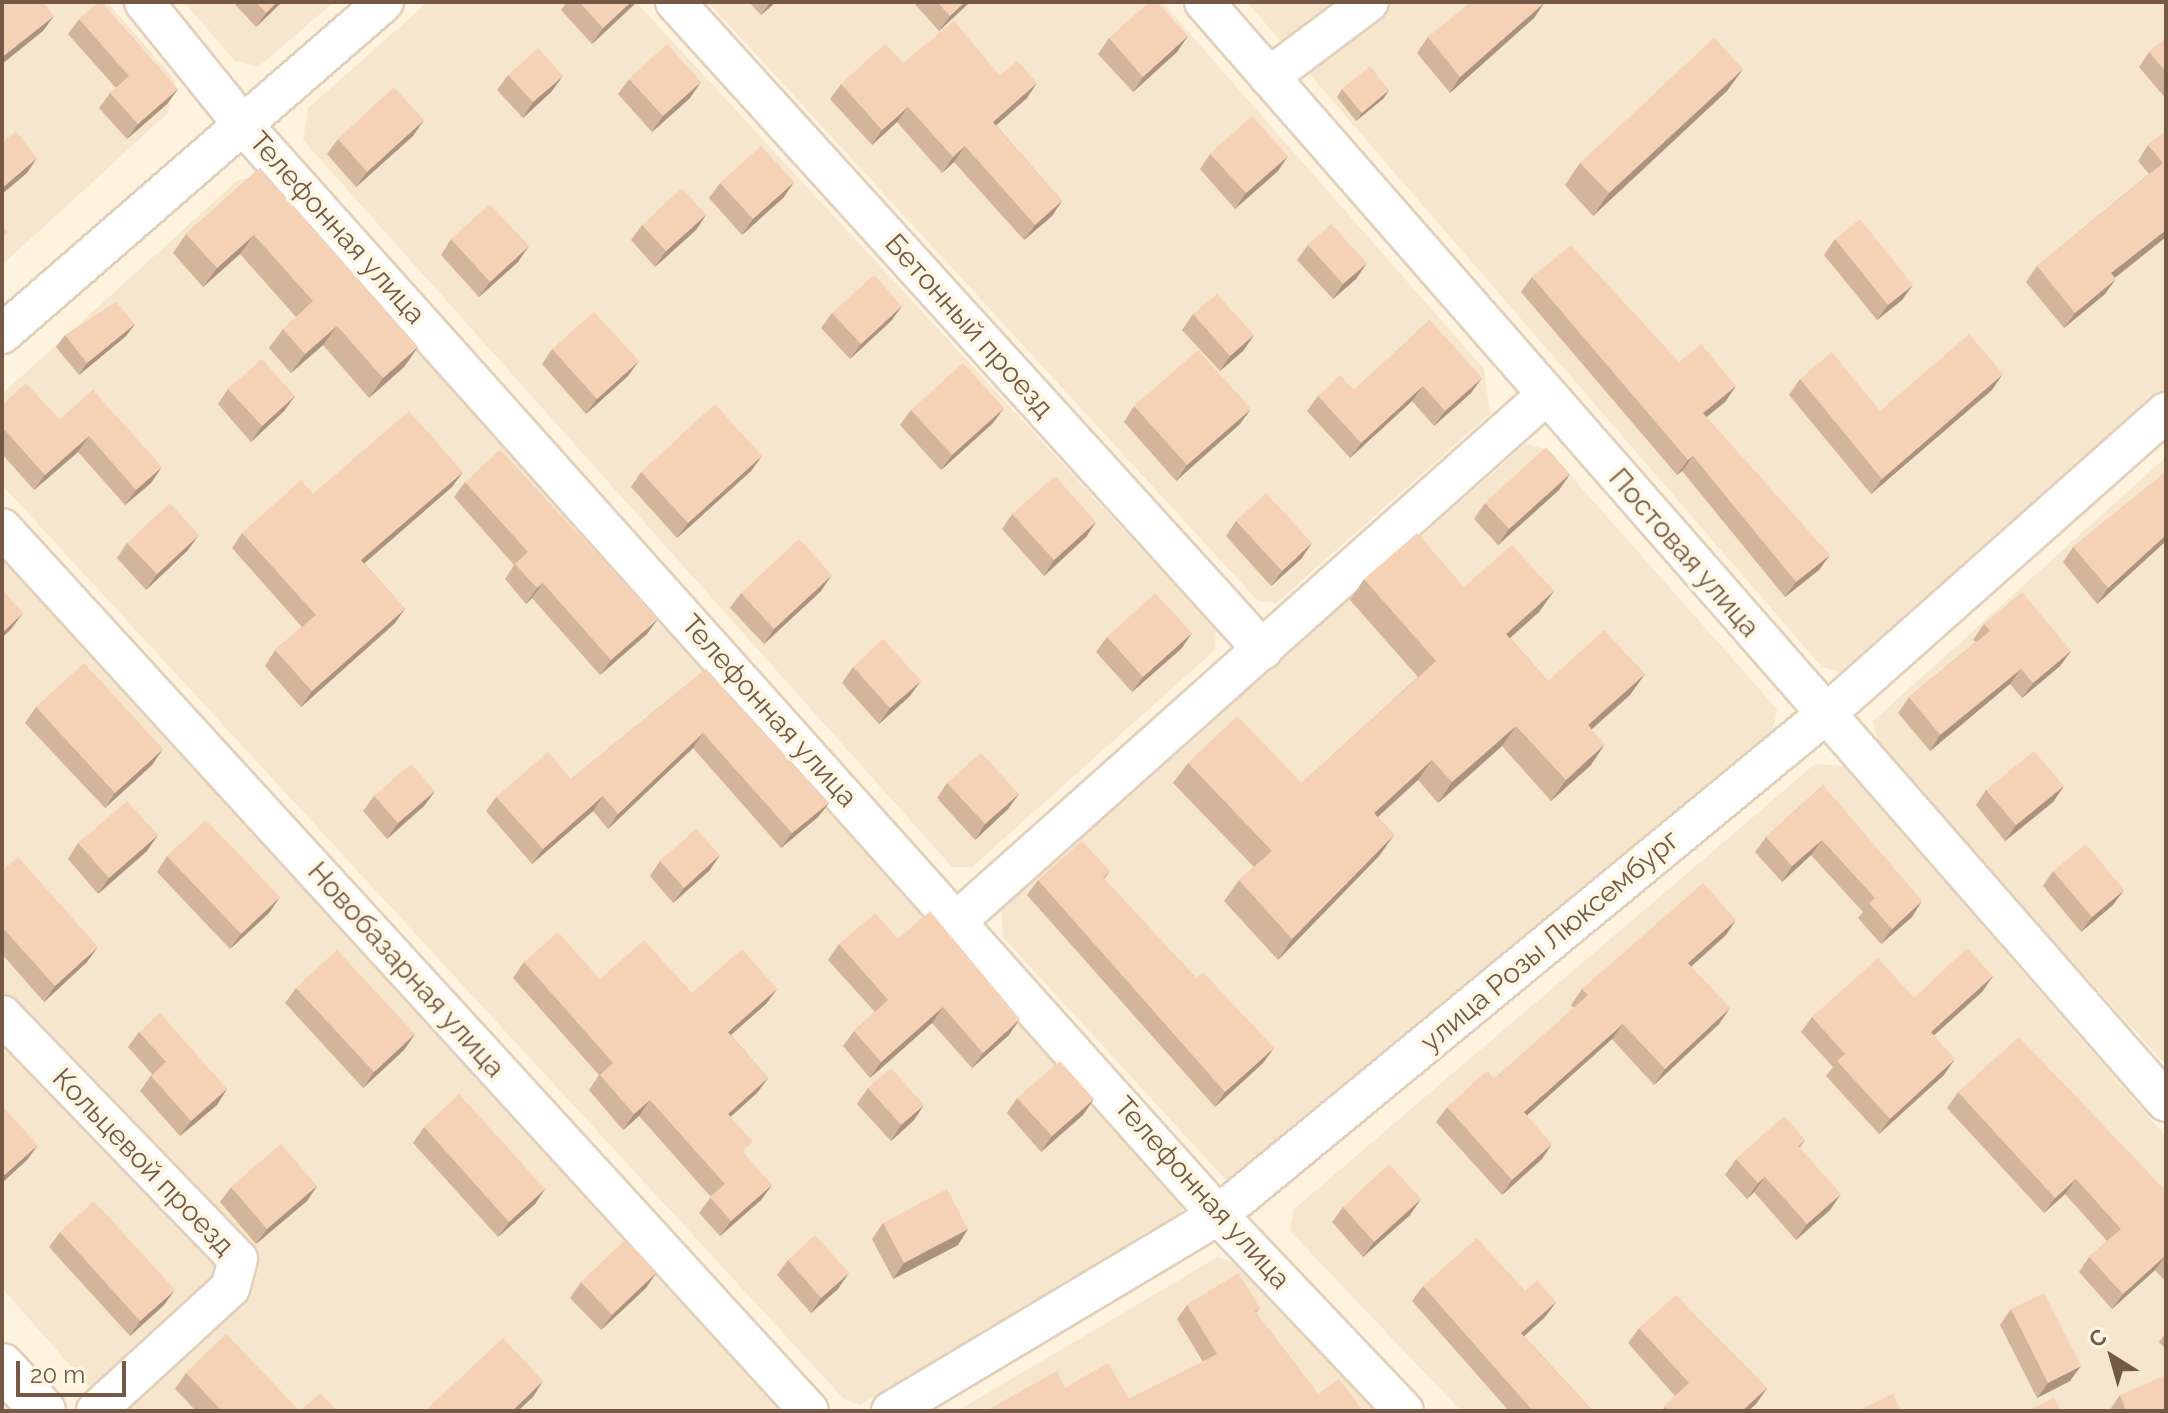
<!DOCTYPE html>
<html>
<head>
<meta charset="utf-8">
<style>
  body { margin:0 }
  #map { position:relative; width:2168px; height:1413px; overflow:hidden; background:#fef3df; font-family:Raleway,sans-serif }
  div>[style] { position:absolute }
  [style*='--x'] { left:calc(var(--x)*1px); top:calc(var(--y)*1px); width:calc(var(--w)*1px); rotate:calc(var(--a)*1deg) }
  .residential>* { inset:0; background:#f5e6cd }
  .roads { filter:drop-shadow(2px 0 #e2d0ba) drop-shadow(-2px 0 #e2d0ba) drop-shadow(0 2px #e2d0ba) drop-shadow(0 -2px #e2d0ba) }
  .street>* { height:38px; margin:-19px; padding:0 19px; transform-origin:19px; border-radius:19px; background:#fff }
  .secondary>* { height:44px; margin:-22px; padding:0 22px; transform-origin:22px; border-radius:22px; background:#fff }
  .wall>* { inset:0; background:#d3b59c }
  .shaded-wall>* { inset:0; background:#ac937f }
  .building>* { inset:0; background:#f5d2b5 }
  span { translate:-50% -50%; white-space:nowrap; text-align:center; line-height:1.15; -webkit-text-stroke:8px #fff7e6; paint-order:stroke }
  .street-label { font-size:28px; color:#755945 }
  .frame { position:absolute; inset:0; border:4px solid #755945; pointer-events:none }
  .north { position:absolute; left:2072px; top:1317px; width:80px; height:80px; -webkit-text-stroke:6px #fff7e6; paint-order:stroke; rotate:323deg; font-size:22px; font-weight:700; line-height:32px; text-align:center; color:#755945 }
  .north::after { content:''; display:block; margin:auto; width:28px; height:36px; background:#755945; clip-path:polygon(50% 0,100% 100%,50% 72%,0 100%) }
  .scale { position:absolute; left:16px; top:1361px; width:110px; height:36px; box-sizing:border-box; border:4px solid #755945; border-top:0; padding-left:10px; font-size:24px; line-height:28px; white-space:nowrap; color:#755945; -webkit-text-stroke:6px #fff7e6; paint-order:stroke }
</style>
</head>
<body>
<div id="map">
  <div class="residential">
    <div style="clip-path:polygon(2px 2px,107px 2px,175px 80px,168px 113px,2px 265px)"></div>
    <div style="clip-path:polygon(184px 2px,334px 2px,258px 67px,235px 61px)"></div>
    <div style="clip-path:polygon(428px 2px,636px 2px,1216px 630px,1215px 650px,972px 867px,952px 867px,303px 140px,308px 108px)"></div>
    <div style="clip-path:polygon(708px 2px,1162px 2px,1484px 369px,1490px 414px,1276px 603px,1257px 600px)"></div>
    <div style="clip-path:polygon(1247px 2px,2166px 2px,2166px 387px,1849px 675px,1822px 667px)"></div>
    <div style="clip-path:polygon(265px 174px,1187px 1194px,1180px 1215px,860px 1405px,844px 1399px,2px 485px,2px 394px,238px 180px)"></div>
    <div style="clip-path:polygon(1526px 444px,1548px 450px,1777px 709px,1771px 741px,1235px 1190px,1003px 937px,1001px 905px)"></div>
    <div style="clip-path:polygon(2166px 457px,2166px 1065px,1880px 749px,1873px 721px)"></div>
    <div style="clip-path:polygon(2px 550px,798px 1411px,110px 1411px,2px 1288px)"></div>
    <div style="clip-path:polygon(1815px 764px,1844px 766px,2166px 1137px,2166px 1411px,1461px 1411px,1290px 1231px,1294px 1209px)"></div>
    <div style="clip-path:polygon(1218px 1257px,1243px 1266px,1377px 1411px,957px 1411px)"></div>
  </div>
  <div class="roads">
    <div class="street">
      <div style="--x:144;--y:2;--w:159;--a:51.1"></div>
      <div style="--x:244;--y:126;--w:1461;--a:48.19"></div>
      <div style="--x:1218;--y:1215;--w:270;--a:46.5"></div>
      <div style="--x:675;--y:2;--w:875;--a:47.78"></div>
      <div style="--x:1204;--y:2;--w:1461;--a:48.83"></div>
      <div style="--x:1269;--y:77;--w:125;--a:-36.9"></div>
      <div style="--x:2;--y:334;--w:506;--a:-40.99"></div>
      <div style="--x:2;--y:528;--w:1196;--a:47.57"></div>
      <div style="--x:958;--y:920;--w:787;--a:-41.75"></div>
      <div style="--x:2;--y:1015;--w:339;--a:46"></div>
      <div style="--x:238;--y:1259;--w:30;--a:105"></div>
      <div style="--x:230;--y:1288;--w:182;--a:137.5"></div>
      <div style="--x:891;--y:1411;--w:381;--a:-30.9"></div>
      <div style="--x:1218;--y:1215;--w:788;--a:-39.49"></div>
      <div style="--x:1826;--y:714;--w:455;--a:-41.6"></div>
    </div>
    <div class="secondary">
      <div style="--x:2;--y:1366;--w:61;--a:47.7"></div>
    </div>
  </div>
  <div class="wall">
    <div style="clip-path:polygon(233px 2px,282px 2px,256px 27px)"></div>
    <div style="clip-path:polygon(567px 2px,637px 2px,592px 44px,561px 10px)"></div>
    <div style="clip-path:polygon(749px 2px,776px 2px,761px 15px)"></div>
    <div style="clip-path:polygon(913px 2px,970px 2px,939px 31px)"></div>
    <div style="clip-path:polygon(1534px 18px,1450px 93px,1417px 53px,1428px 37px)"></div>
    <div style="clip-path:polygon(79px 19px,178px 89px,167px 104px,127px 139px,99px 108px,110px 93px,116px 88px,68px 34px)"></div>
    <div style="clip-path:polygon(1188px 36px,1177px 52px,1133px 92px,1098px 54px,1109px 38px)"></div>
    <div style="clip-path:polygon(2166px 38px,2166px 99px,2139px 67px,2149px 52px)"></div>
    <div style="clip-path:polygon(903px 63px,1000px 76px,1027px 98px,996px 125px,1062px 201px,1052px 216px,1024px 240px,954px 162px,942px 173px,897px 122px,872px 145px,830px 99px,841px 84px)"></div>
    <div style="clip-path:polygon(1743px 69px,1727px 91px,1593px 216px,1565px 185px,1580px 163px)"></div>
    <div style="clip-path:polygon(508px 75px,552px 91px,523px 118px,497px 90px)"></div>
    <div style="clip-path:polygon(629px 79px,690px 98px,652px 132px,618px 94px)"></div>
    <div style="clip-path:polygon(1342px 89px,1384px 98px,1356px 121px,1337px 97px)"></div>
    <div style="clip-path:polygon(2166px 131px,2166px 237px,2115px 277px,2105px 294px,2064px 328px,2026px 282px,2037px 266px,2149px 174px,2138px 161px,2148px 145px)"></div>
    <div style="clip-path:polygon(413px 136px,356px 187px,327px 154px,338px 139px)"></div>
    <div style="clip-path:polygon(1210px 154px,1278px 171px,1235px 209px,1200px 169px)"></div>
    <div style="clip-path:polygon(260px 168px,418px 347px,404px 367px,369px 398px,323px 345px,291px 373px,269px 348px,283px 329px,296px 317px,240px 254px,203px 287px,173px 253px,186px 234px)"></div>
    <div style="clip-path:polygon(720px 183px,784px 197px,742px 235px,709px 198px)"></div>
    <div style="clip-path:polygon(706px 215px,696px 230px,655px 267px,631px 240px,642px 225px)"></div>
    <div style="clip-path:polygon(451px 239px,518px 262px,479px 297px,441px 255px)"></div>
    <div style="clip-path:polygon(1835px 239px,1902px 300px,1877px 320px,1824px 255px)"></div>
    <div style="clip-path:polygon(1308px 245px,1356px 279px,1333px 299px,1297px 260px)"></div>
    <div style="clip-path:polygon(1532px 277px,1679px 362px,1736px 386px,1725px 402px,1706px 417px,1819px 570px,1785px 597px,1682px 471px,1677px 475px,1521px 292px)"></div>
    <div style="clip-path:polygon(902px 306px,891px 321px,850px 359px,821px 328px,832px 313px)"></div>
    <div style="clip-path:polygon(1193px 314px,1254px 335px,1243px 351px,1220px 371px,1182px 330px)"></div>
    <div style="clip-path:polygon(1430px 320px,1471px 393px,1434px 426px,1412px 401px,1350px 458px,1307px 411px,1318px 396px,1354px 390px)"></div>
    <div style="clip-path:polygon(135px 324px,126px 336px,79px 375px,56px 347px,65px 335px)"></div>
    <div style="clip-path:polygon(552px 349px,628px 376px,586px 414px,542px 364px)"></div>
    <div style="clip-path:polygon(1800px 379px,1880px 411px,1992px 390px,1871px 494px,1789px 395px)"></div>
    <div style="clip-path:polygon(228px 389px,295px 396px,284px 411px,251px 442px,218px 404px)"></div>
    <div style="clip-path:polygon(93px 390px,151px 483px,125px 505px,78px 452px,34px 490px,2px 454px,2px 405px,60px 420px)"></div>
    <div style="clip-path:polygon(1134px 406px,1240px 424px,1176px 481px,1124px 422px)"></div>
    <div style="clip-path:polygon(911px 410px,993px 423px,941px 470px,900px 425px)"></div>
    <div style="clip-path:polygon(762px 456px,751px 471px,677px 538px,631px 487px,641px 472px)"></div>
    <div style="clip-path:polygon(2166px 472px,2166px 541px,2097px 604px,2063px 562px,2073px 547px)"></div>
    <div style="clip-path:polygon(1570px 474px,1559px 490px,1498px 545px,1474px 519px,1485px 503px)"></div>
    <div style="clip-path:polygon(465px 482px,647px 634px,600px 675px,532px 598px,526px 604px,505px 579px,514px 565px,454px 497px)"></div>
    <div style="clip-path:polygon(452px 487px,364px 563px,405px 609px,394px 624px,301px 707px,265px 666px,275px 650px,302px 627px,232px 548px,242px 533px)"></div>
    <div style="clip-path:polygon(1012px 514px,1096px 522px,1086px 537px,1044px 576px,1002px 529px)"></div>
    <div style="clip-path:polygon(1236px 521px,1312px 543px,1301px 559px,1271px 586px,1226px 536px)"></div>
    <div style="clip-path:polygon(127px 543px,188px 550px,146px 590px,117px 558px)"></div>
    <div style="clip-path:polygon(1364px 579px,1464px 587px,1554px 591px,1539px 612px,1510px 638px,1548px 681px,1630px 695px,1592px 729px,1591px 765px,1551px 801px,1502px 746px,1438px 803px,1418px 780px,1378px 817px,1394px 835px,1379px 856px,1278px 960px,1224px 901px,1239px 880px,1254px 867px,1173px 783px,1188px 763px,1302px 783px,1418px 677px,1350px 600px)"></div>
    <div style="clip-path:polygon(821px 591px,764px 644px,730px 608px,741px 593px)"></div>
    <div style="clip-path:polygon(1984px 624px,2071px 651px,2060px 666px,2022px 698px,2010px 684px,1930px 751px,1898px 713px,1909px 697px,1976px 642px,1973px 640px)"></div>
    <div style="clip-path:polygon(1192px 633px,1181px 649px,1132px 692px,1096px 652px,1107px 637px)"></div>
    <div style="clip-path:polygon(853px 667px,910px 696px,879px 724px,842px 683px)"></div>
    <div style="clip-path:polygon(706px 669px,829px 803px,818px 817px,781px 848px,693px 748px,608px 829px,593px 811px,532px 864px,486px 811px,496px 797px,571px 779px)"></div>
    <div style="clip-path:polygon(36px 707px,152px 765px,105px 808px,25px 723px)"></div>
    <div style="clip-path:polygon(947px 783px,1019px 794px,1008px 809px,975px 840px,937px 798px)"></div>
    <div style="clip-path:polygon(1823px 785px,1912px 917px,1881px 944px,1858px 918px,1863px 912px,1811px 855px,1782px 882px,1755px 852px,1766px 837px)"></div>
    <div style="clip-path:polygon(2064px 786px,2053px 802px,2005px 841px,1976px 805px,1986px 790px)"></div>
    <div style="clip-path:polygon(435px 791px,424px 806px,387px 839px,363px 811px,374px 796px)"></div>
    <div style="clip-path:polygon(78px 843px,147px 851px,98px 894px,68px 859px)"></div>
    <div style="clip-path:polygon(720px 855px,709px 871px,673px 903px,650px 876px,660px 861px)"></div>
    <div style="clip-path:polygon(167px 856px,269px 913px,230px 949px,157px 872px)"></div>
    <div style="clip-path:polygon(2px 871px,87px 962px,44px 1002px,2px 954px)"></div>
    <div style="clip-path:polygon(1110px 871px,1104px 879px,1196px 978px,1274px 1048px,1263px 1063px,1215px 1107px,1027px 895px,1038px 880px)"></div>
    <div style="clip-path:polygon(2053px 871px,2113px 905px,2081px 932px,2043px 886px)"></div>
    <div style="clip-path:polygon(1726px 935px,1691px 967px,1719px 1024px,1654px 1085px,1612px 1039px,1527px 1115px,1542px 1159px,1502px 1195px,1436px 1122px,1447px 1107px,1494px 1079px,1574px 1008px,1571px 1005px,1582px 989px)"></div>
    <div style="clip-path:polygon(898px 939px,1009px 1035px,972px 1068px,932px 1023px,870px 1078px,843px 1046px,854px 1031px,875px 1012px,828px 960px,839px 944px)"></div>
    <div style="clip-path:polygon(524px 962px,600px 979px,692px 993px,777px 989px,766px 1004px,731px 1035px,768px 1078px,757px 1093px,730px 1117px,744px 1154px,772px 1185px,761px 1200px,720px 1236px,699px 1213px,711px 1197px,639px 1116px,623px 1130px,589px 1090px,599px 1075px,513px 978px)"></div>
    <div style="clip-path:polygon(1993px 976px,1982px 992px,1933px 1036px,1944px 1075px,1879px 1134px,1826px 1076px,1833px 1067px,1801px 1032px,1812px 1017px,1914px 998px)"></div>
    <div style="clip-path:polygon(296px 988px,415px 1034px,404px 1050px,363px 1088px,285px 1003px)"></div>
    <div style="clip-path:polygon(139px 1032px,227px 1089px,217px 1105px,180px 1136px,140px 1091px,152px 1074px,128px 1047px)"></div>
    <div style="clip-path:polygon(868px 1088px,914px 1120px,891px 1141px,857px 1104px)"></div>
    <div style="clip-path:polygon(1958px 1092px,2166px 1191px,2166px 1282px,2155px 1270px,2112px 1309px,2079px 1272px,2089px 1257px,2107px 1241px,2065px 1194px,2044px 1213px,1947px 1108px)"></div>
    <div style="clip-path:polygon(1017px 1098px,1094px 1099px,1083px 1115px,1041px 1152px,1007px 1113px)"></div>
    <div style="clip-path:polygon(424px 1127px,545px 1189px,535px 1204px,498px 1237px,413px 1143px)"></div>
    <div style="clip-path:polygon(1805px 1140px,1800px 1148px,1830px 1210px,1796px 1240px,1754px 1192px,1747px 1199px,1725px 1175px,1736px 1159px)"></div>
    <div style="clip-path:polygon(317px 1186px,307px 1201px,256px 1244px,220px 1202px,231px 1187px)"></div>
    <div style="clip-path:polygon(1343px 1207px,1410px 1215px,1363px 1257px,1332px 1222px)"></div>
    <div style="clip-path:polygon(883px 1223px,958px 1245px,893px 1279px,872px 1239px)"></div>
    <div style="clip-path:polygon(60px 1232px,164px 1305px,130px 1336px,49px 1247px)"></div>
    <div style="clip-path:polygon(788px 1260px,838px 1289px,811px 1313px,777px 1275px)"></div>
    <div style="clip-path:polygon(581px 1282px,646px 1288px,601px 1330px,570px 1298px)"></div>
    <div style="clip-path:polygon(1423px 1286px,1525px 1291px,1556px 1302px,1545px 1317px,1524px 1336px,1593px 1411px,1509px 1411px,1412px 1301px)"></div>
    <div style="clip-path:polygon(1187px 1305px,1260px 1308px,1256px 1313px,1318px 1394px,986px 1411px,1065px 1388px,1129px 1399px,1203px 1362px,1177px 1319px)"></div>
    <div style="clip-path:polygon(2011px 1309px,2070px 1381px,2037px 1398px,2000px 1325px)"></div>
    <div style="clip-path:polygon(1639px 1328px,1767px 1388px,1756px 1404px,1748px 1411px,1661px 1411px,1675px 1396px,1628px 1343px)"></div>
    <div style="clip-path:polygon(2166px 1332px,2166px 1350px,2159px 1342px)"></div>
    <div style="clip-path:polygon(186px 1373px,300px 1411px,196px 1411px,175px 1389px)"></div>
    <div style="clip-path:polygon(2120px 1395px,2166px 1411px,2109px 1411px)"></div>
  </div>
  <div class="shaded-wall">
    <div style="clip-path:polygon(277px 2px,282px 2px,256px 27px,266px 13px)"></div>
    <div style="clip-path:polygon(631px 2px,637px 2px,592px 44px,603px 28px)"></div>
    <div style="clip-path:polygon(770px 2px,776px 2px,761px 15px)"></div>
    <div style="clip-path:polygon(965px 2px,970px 2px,939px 31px,950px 16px)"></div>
    <div style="clip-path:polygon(1545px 2px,1534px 18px,1450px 93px,1460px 77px)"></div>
    <div style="clip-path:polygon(54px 16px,43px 31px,2px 64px,2px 57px)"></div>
    <div style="clip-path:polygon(1188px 36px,1177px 52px,1133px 92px,1143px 77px)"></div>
    <div style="clip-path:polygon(1743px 69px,1727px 91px,1593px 216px,1609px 193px)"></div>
    <div style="clip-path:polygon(563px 76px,552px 91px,523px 118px,533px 102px)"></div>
    <div style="clip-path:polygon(701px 82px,690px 98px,652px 132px,663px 116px)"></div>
    <div style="clip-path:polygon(1037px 83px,1027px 98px,982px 138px,993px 122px)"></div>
    <div style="clip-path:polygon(178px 89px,167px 104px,127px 139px,138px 124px)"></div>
    <div style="clip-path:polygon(1389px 90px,1384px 98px,1356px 121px,1362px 113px)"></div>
    <div style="clip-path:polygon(908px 107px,897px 122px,872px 145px,882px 130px)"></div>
    <div style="clip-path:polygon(424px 120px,413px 136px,356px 187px,367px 172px)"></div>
    <div style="clip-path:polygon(965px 146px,954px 162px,942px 173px,953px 157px)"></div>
    <div style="clip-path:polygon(1288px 156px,1278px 171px,1235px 209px,1246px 193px)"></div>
    <div style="clip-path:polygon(37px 158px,27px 173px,2px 194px,2px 188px)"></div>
    <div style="clip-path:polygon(794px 182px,784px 197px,742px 235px,753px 219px)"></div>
    <div style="clip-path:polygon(1062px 201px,1052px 216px,1024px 240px,1035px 225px)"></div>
    <div style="clip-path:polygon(706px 215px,696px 230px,655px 267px,666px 251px)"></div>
    <div style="clip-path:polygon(2166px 230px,2166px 237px,2101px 289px,2111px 273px)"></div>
    <div style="clip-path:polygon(254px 235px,240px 254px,203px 287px,217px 268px)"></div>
    <div style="clip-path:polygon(529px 246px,518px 262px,479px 297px,490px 282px)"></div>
    <div style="clip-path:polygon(1367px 263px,1356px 279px,1333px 299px,1343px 284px)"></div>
    <div style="clip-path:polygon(2116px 279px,2105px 294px,2064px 328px,2075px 313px)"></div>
    <div style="clip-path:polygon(1913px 285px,1902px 300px,1877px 320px,1888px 305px)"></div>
    <div style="clip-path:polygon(902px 306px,891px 321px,850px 359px,861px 344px)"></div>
    <div style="clip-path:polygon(135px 324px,126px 336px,79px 375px,87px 363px)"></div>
    <div style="clip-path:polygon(337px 326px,323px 345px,291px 373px,305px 354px)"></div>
    <div style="clip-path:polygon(1254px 335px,1243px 351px,1220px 371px,1230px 356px)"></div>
    <div style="clip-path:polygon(418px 347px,404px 367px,369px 398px,383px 378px)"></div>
    <div style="clip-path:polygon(639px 361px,628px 376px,586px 414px,597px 399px)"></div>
    <div style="clip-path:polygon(2003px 374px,1992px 390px,1871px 494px,1882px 479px)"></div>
    <div style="clip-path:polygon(1482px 378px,1471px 393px,1434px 426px,1445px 411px)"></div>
    <div style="clip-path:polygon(1423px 386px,1412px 401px,1350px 458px,1361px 443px)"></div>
    <div style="clip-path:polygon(1736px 386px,1725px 402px,1692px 429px,1703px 413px)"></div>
    <div style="clip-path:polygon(295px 396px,284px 411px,251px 442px,262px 426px)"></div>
    <div style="clip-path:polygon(1004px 408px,993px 423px,941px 470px,952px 455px)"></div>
    <div style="clip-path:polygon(1251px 409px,1240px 424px,1176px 481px,1187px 465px)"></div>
    <div style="clip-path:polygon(89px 436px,78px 452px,34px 490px,45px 475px)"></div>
    <div style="clip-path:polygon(762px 456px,751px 471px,677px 538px,688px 523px)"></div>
    <div style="clip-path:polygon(1693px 456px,1682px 471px,1677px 475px,1688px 460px)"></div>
    <div style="clip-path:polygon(162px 467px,151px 483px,125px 505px,136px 490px)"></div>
    <div style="clip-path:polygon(463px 472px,452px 487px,351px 575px,361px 560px)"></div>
    <div style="clip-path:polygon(1570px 474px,1559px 490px,1498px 545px,1509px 529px)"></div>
    <div style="clip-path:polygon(1096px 522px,1086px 537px,1044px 576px,1054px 560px)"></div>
    <div style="clip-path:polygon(199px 535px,188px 550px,146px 590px,157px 574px)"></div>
    <div style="clip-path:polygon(2166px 535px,2166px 541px,2097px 604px,2108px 588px)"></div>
    <div style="clip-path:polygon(1312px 543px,1301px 559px,1271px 586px,1282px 571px)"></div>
    <div style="clip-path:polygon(1830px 555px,1819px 570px,1785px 597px,1796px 582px)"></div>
    <div style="clip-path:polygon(832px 575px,821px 591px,764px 644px,774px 629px)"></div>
    <div style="clip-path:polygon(543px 583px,532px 598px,526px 604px,537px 588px)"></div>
    <div style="clip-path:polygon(1554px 591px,1539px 612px,1491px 655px,1506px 634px)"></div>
    <div style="clip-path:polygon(405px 609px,394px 624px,301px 707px,312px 691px)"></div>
    <div style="clip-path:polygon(23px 613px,12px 628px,2px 638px,2px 633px)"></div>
    <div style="clip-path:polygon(658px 619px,647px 634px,600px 675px,611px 660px)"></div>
    <div style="clip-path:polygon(1192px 633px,1181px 649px,1132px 692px,1143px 677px)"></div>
    <div style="clip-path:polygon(2071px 651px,2060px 666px,2022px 698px,2033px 683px)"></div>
    <div style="clip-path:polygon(2021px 669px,2010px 684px,1930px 751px,1940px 735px)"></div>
    <div style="clip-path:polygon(1645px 674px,1630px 695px,1574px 745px,1588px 725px)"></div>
    <div style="clip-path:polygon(921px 681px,910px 696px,879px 724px,890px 708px)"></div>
    <div style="clip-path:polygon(1516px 726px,1502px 746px,1438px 803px,1452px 782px)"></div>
    <div style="clip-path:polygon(703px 733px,693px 748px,608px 829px,618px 814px)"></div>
    <div style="clip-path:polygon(1605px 744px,1591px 765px,1551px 801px,1566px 780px)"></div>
    <div style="clip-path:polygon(163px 749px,152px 765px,105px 808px,115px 793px)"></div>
    <div style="clip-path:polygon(1432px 760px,1418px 780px,1359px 834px,1374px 813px)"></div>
    <div style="clip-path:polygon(2064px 786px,2053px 802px,2005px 841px,2016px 825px)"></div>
    <div style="clip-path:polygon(435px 791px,424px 806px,387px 839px,398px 823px)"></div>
    <div style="clip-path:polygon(1019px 794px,1008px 809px,975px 840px,985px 824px)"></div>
    <div style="clip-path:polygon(603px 796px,593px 811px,532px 864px,543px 849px)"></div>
    <div style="clip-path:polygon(829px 803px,818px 817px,781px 848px,792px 833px)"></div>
    <div style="clip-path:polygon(158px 835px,147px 851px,98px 894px,109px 878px)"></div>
    <div style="clip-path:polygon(1394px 835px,1379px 856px,1278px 960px,1292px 939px)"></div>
    <div style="clip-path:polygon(1822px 840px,1811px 855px,1782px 882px,1792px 866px)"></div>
    <div style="clip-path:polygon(720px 855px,709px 871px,673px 903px,684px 888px)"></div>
    <div style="clip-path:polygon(2124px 890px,2113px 905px,2081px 932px,2092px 917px)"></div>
    <div style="clip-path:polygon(280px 897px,269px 913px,230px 949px,241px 934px)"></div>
    <div style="clip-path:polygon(1922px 901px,1912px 917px,1881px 944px,1892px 929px)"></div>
    <div style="clip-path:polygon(1736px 920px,1726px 935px,1677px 979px,1688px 963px)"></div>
    <div style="clip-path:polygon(98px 947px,87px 962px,44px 1002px,55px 986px)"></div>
    <div style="clip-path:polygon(1993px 976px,1982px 992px,1920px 1048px,1931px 1032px)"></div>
    <div style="clip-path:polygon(777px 989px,766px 1004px,717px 1047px,728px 1032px)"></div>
    <div style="clip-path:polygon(943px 1007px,932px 1023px,870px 1078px,881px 1062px)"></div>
    <div style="clip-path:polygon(1730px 1008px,1719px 1024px,1654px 1085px,1665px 1069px)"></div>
    <div style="clip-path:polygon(1020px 1019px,1009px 1035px,972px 1068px,983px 1053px)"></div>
    <div style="clip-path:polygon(1623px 1024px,1612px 1039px,1513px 1128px,1524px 1112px)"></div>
    <div style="clip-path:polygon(415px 1034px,404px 1050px,363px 1088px,374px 1072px)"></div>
    <div style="clip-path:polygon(1274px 1048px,1263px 1063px,1215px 1107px,1225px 1092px)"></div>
    <div style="clip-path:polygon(1955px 1059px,1944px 1075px,1879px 1134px,1890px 1119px)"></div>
    <div style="clip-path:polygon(768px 1078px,757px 1093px,717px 1129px,728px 1114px)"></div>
    <div style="clip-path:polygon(227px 1089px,217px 1105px,180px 1136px,191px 1121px)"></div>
    <div style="clip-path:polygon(1094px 1099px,1083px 1115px,1041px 1152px,1052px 1136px)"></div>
    <div style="clip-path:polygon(650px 1100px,639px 1116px,623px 1130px,634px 1114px)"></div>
    <div style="clip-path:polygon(924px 1105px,914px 1120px,891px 1141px,901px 1125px)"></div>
    <div style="clip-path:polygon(1552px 1144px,1542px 1159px,1502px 1195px,1512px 1180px)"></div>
    <div style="clip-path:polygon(38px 1145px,27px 1160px,2px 1183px,2px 1177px)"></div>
    <div style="clip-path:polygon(1765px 1177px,1754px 1192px,1747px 1199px,1758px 1183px)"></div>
    <div style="clip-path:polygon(2076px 1179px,2065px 1194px,2044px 1213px,2055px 1198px)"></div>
    <div style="clip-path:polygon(772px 1185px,761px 1200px,720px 1236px,731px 1221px)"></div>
    <div style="clip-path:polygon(317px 1186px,307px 1201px,256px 1244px,267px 1229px)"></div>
    <div style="clip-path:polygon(545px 1189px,535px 1204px,498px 1237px,509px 1222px)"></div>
    <div style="clip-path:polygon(1841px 1194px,1830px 1210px,1796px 1240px,1807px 1224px)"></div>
    <div style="clip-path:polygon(1421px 1199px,1410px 1215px,1363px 1257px,1374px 1242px)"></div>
    <div style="clip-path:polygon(968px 1229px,958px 1245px,893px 1279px,904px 1263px)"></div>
    <div style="clip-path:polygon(2166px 1255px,2155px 1270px,2112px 1309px,2123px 1294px)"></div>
    <div style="clip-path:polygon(657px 1272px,646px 1288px,601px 1330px,612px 1315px)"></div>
    <div style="clip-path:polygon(849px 1273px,838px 1289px,811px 1313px,821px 1298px)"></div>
    <div style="clip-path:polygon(175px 1290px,164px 1305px,130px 1336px,140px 1321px)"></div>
    <div style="clip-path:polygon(1556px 1302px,1545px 1317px,1510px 1349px,1521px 1333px)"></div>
    <div style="clip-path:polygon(2081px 1366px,2070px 1381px,2037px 1398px,2048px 1383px)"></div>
    <div style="clip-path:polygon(543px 1381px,533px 1397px,518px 1411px,512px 1411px)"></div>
    <div style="clip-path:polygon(1767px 1388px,1756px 1404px,1748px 1411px,1742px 1411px)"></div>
  </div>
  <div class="building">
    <div style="clip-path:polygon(2px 2px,43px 2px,54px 16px,2px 57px)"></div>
    <div style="clip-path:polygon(98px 2px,102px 2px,178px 89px,138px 124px,110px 93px,129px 76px,79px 19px)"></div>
    <div style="clip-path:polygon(256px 2px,277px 2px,266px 13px)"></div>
    <div style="clip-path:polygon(579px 2px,631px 2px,603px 28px)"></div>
    <div style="clip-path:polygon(937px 2px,965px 2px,950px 16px)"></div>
    <div style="clip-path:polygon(1149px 2px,1157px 2px,1188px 36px,1143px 77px,1109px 38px)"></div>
    <div style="clip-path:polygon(1471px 2px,1545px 2px,1460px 77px,1428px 37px)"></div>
    <div style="clip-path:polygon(954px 21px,1000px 76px,1017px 61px,1037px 83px,993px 122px,1062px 201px,1035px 225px,965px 146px,953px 157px,908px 107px,882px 130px,841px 84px,885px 44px,903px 63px)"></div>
    <div style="clip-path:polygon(1714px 38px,1743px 69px,1609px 193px,1580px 163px)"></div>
    <div style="clip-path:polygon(2166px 38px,2166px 72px,2149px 52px)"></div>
    <div style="clip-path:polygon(667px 44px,701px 82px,663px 116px,629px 79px)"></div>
    <div style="clip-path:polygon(538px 48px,563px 76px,533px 102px,508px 75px)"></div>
    <div style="clip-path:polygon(1370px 66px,1389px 90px,1362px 113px,1342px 89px)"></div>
    <div style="clip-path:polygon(394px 87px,424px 120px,367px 172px,338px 139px)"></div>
    <div style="clip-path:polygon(1252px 116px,1288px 156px,1246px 193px,1210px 154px)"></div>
    <div style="clip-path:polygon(16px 131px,37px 158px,2px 188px,2px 143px)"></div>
    <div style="clip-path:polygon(2166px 131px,2166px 230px,2111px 273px,2116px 279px,2075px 313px,2037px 266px,2163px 163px,2148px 145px)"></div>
    <div style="clip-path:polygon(761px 146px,794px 182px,753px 219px,720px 183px)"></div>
    <div style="clip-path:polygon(260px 168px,418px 347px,383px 378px,337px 326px,305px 354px,283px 329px,313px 301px,254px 235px,217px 268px,186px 234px)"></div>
    <div style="clip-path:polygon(682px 188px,706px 215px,666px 251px,642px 225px)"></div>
    <div style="clip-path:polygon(490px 204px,529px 246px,490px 282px,451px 239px)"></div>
    <div style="clip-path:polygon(1860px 219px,1913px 285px,1888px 305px,1835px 239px)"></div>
    <div style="clip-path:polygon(1331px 224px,1367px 263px,1343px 284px,1308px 245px)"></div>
    <div style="clip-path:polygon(2px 226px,8px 232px,2px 238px)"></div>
    <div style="clip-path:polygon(1571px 245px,1679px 362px,1701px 344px,1736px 386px,1703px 413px,1830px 555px,1796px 582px,1693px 456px,1688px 460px,1532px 277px)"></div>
    <div style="clip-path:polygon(874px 275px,902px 306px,861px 344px,832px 313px)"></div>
    <div style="clip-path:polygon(1217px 294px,1254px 335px,1230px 356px,1193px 314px)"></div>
    <div style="clip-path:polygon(116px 302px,135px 324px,87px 363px,65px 335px)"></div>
    <div style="clip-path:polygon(594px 312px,639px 361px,597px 399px,552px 349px)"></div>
    <div style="clip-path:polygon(1430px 320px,1482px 378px,1445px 411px,1423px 386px,1361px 443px,1318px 396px,1340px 375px,1354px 390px)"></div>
    <div style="clip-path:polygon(1969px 334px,2003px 374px,1882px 479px,1800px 379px,1832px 352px,1880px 411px)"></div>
    <div style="clip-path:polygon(1198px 350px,1251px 409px,1187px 465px,1134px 406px)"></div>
    <div style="clip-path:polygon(262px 359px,295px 396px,262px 426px,228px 389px)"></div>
    <div style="clip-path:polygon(963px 363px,1004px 408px,952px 455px,911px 410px)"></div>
    <div style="clip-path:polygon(26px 383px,60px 420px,93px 390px,162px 467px,136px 490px,89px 436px,45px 475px,2px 427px,2px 405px)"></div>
    <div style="clip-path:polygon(715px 404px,762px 456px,688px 523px,641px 472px)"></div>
    <div style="clip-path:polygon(409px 411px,463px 472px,361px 560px,405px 609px,312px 691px,275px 650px,316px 615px,242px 533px,301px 480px,313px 494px)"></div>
    <div style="clip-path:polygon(1546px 447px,1570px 474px,1509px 529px,1485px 503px)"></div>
    <div style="clip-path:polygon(500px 450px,658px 619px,611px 660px,543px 583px,537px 588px,515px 564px,528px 552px,465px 482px)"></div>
    <div style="clip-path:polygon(2166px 472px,2166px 535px,2108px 588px,2073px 547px)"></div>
    <div style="clip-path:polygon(1055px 476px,1096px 522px,1054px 560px,1012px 514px)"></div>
    <div style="clip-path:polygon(1266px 493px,1312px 543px,1282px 571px,1236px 521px)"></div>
    <div style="clip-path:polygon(170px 503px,199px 535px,157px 574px,127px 543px)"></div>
    <div style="clip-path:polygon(1417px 533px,1464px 587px,1512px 545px,1554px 591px,1506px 634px,1548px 681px,1604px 630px,1645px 674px,1588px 725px,1605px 744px,1566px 780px,1516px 726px,1452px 782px,1432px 760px,1374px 813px,1394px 835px,1292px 939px,1239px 880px,1272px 851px,1188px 763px,1237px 716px,1302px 783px,1436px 661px,1364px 579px)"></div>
    <div style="clip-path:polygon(799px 539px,832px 575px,774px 629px,741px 593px)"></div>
    <div style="clip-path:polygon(2px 590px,23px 613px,2px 633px)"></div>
    <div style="clip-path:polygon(2022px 592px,2071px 651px,2033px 683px,2021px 669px,1940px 735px,1909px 697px,1990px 631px,1984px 624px)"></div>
    <div style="clip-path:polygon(1155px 593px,1192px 633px,1143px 677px,1107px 637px)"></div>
    <div style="clip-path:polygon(883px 639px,921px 681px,890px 708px,853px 667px)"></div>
    <div style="clip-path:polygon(84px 663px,163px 749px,115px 793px,36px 707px)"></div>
    <div style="clip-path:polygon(706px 669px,829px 803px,792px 833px,703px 733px,618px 814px,603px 796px,543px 849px,496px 797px,548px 752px,571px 779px)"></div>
    <div style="clip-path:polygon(2034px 751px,2064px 786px,2016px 825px,1986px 790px)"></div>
    <div style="clip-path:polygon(981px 753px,1019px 794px,985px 824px,947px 783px)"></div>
    <div style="clip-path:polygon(411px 764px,435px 791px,398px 823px,374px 796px)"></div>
    <div style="clip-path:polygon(1823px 785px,1922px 901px,1892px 929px,1869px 903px,1875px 898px,1822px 840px,1792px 866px,1766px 837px)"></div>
    <div style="clip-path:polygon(127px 801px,158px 835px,109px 878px,78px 843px)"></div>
    <div style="clip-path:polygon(206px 820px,280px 897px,241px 934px,167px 856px)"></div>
    <div style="clip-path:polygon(696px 829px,720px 855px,684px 888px,660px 861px)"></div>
    <div style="clip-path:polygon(1082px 841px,1110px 871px,1103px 877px,1196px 978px,1203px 972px,1274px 1048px,1225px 1092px,1038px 880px)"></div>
    <div style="clip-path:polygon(2086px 844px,2124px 890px,2092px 917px,2053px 871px)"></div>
    <div style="clip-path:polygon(18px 857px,98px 947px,55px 986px,2px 927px,2px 871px)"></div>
    <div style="clip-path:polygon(1703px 883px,1736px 920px,1688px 963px,1730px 1008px,1665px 1069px,1623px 1024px,1524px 1112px,1552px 1144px,1512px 1180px,1447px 1107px,1487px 1071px,1494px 1079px,1588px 995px,1582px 989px)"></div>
    <div style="clip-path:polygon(930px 911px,1020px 1019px,983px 1053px,943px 1007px,881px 1062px,854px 1031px,888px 1000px,839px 944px,875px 913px,898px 939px)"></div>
    <div style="clip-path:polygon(558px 932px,600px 979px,644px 940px,692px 993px,742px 949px,777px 989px,728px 1032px,768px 1078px,728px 1114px,753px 1142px,742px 1151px,772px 1185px,731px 1221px,710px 1197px,725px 1184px,650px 1100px,634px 1114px,600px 1075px,613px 1063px,524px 962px)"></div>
    <div style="clip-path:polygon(1967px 948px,1993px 976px,1931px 1032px,1955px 1059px,1890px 1119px,1837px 1061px,1845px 1054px,1812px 1017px,1878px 958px,1914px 998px)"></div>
    <div style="clip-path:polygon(337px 950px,415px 1034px,374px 1072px,296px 988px)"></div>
    <div style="clip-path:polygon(160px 1013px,227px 1089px,191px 1121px,151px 1076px,166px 1062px,139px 1032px)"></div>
    <div style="clip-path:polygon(2019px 1037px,2166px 1191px,2166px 1255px,2123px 1294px,2089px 1257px,2121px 1229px,2076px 1179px,2055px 1198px,1958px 1092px)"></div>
    <div style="clip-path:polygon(1060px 1061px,1094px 1099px,1052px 1136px,1017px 1098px)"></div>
    <div style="clip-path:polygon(891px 1068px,924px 1105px,901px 1125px,868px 1088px)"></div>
    <div style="clip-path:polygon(459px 1094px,545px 1189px,509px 1222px,424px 1127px)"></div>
    <div style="clip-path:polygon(2px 1106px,38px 1145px,2px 1177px)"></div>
    <div style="clip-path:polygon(1784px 1116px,1805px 1140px,1798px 1146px,1841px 1194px,1807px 1224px,1765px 1177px,1758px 1183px,1736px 1159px)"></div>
    <div style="clip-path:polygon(281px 1144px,317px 1186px,267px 1229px,231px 1187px)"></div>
    <div style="clip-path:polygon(1389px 1164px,1421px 1199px,1374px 1242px,1343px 1207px)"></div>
    <div style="clip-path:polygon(947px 1189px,968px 1229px,904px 1263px,883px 1223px)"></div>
    <div style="clip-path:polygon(94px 1201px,175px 1290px,140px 1321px,60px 1232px)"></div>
    <div style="clip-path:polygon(815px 1235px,849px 1273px,821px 1298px,788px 1260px)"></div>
    <div style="clip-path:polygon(1477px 1238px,1525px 1291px,1537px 1280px,1556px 1302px,1521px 1333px,1593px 1411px,1533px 1411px,1423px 1286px)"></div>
    <div style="clip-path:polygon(625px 1240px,657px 1272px,612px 1315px,581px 1282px)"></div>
    <div style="clip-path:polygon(1238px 1273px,1260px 1308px,1255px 1311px,1318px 1394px,1339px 1379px,1363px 1411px,986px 1411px,1057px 1371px,1065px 1388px,1108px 1363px,1129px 1399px,1217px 1354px,1187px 1305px)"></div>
    <div style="clip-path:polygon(2044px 1293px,2081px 1366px,2048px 1383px,2011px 1309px)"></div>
    <div style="clip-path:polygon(1676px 1295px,1767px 1388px,1742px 1411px,1669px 1411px,1664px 1406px,1689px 1383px,1639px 1328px)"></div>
    <div style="clip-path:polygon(226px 1334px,300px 1411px,222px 1411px,186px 1373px)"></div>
    <div style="clip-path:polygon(503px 1338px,543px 1381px,512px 1411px,425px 1411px)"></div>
    <div style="clip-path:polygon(2166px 1375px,2166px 1411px,2126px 1411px,2120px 1395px)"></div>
    <div style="clip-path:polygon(320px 1393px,337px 1411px,300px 1411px)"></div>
    <div style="clip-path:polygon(1893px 1394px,1901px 1411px,1857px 1411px)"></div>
    <div style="clip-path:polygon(2054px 1398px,2061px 1411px,2027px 1411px)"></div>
  </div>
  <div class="street-label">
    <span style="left:337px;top:228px;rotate:48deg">Телефонная улица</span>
    <span style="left:969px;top:326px;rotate:48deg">Бетонный проезд</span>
    <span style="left:1684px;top:553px;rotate:49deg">Постовая улица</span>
    <span style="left:769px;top:711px;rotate:48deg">Телефонная улица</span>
    <span style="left:1550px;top:941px;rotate:-40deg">улица Розы Люксембург</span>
    <span style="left:406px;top:970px;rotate:48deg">Новобазарная улица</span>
    <span style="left:143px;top:1162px;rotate:46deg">Кольцевой проезд</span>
    <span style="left:1202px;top:1193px;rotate:48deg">Телефонная улица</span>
  </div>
  <div class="frame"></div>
  <div class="north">С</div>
  <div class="scale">20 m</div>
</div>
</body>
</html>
